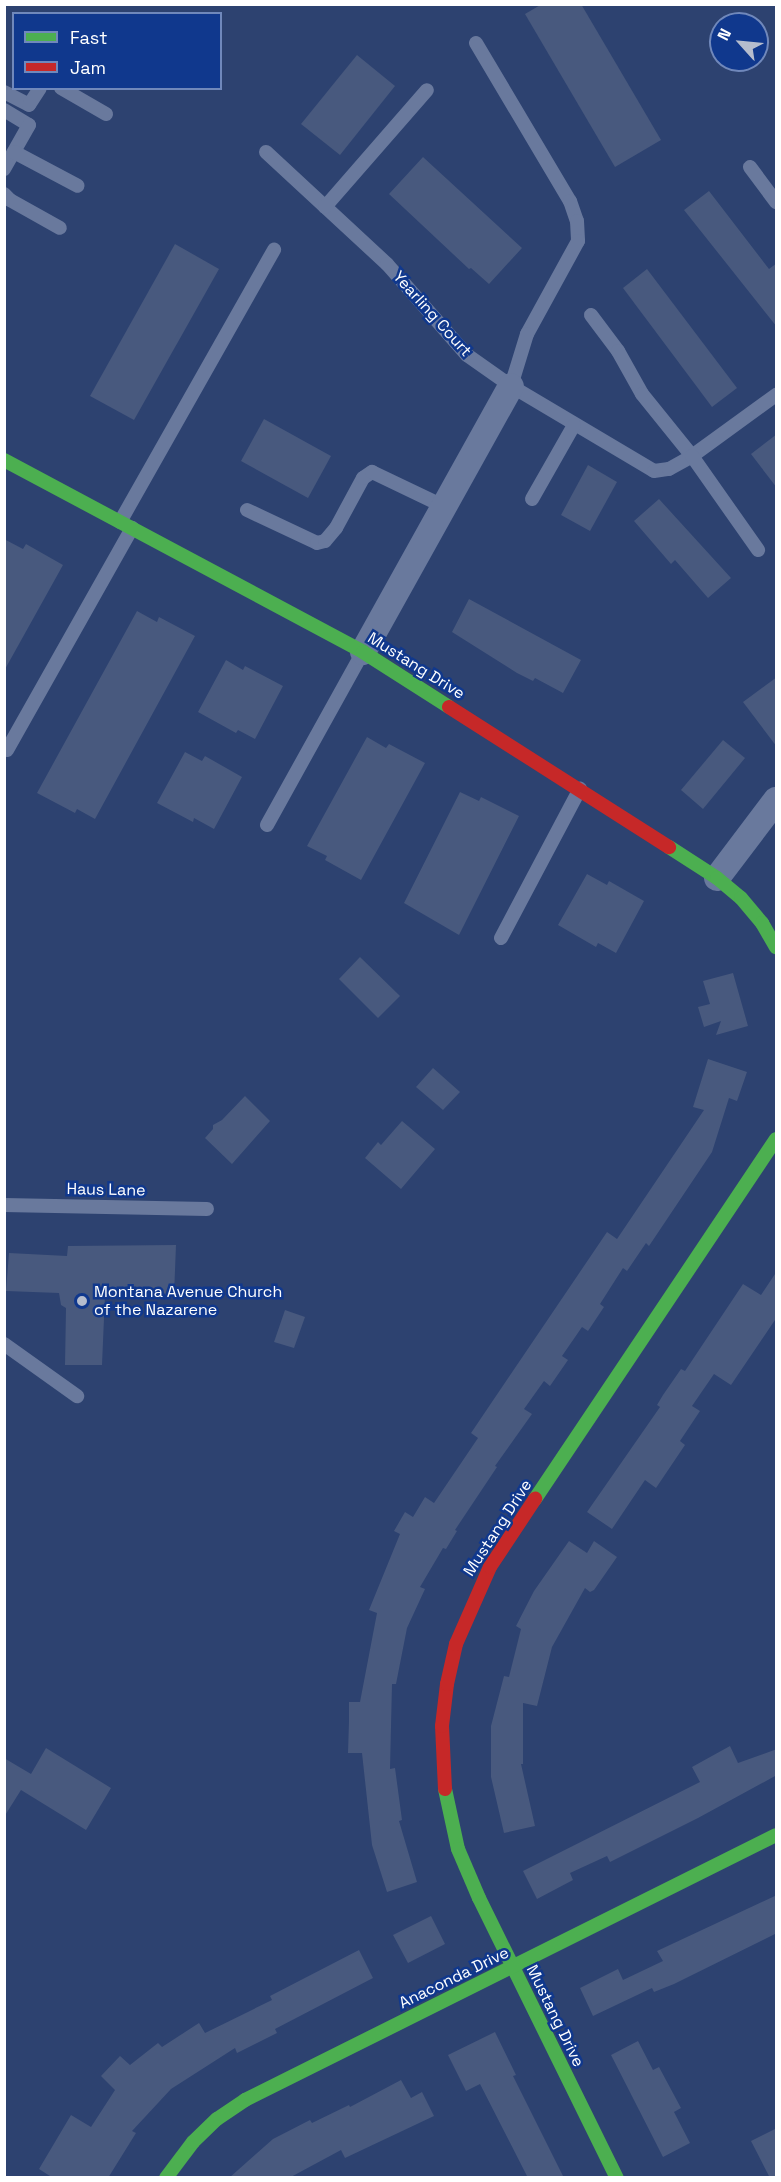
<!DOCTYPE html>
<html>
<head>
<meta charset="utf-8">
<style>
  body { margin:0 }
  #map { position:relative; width:781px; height:2182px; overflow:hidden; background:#2d4270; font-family:"Space Grotesk",sans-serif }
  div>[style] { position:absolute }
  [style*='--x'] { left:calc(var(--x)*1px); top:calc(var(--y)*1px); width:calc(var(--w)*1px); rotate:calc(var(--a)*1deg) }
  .building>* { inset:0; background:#48597e }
  .lane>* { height:14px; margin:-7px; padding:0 7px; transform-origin:7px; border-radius:7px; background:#69799d }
  .street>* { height:26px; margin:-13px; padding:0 13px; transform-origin:13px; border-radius:13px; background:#69799d }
  .fast>* { height:14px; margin:-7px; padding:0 7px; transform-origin:7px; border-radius:7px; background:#4caf50 }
  .jam>* { height:14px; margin:-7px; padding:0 7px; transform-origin:7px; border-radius:7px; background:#c62828 }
  .dots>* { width:16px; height:16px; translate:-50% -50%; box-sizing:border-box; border:3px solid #10388d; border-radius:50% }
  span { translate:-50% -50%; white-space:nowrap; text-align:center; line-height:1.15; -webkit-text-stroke:5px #10388d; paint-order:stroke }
  .street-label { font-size:16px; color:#fff }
  .poi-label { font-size:16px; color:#fff }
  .left { translate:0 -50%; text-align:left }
  .frame { position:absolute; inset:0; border:6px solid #fff; pointer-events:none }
  .legend { position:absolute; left:12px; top:12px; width:210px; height:78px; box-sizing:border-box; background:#10388d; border:2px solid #7088bb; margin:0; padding:8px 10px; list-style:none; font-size:18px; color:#fff }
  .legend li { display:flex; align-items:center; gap:12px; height:30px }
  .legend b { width:30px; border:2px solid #7088bb }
  .north { position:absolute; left:709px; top:12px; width:60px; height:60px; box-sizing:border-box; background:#10388d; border:2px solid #7088bb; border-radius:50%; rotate:297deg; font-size:16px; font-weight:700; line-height:24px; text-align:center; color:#fff }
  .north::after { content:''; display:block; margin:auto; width:21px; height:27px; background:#b6bdcd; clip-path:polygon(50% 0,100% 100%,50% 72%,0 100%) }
</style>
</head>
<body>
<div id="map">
  <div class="building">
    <div style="clip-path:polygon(542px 4px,581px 4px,661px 140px,615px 167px,525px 14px)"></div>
    <div style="clip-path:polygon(357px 55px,395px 86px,340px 155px,301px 124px)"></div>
    <div style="clip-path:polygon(423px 157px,522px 248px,489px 284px,471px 268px,469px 269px,389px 194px)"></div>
    <div style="clip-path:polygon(709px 191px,769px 269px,777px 263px,777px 327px,684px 210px)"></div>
    <div style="clip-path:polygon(175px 244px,219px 269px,134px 420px,90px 396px)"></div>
    <div style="clip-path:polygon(647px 269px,737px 388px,712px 407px,623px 288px)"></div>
    <div style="clip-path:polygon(264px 419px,331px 456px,308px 498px,241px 461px)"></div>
    <div style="clip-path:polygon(777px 434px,777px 488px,751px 454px)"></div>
    <div style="clip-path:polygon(588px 465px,617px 482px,590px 531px,561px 515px)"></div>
    <div style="clip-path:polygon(659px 499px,731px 578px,708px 598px,675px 560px,671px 564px,634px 521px)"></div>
    <div style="clip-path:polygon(4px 539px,23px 549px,26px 544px,63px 565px,4px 671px)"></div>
    <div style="clip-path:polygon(469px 599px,581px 660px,563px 693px,535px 678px,533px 681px,517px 673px,452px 632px)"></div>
    <div style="clip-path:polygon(137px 611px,157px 622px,159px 617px,195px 636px,95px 819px,77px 809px,75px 813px,37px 793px)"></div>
    <div style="clip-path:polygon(226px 660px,243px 670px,245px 666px,283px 686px,255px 739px,238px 730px,236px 733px,198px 712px)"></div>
    <div style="clip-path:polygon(777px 677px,777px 747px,743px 702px)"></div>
    <div style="clip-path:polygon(367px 737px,386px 748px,389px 744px,425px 763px,361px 880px,325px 860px,327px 856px,307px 846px)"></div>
    <div style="clip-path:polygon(723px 740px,745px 758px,703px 809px,681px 790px)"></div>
    <div style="clip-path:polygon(185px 752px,202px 761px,205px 756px,242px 777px,214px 829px,194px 818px,193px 822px,157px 803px)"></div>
    <div style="clip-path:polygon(460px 792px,479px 801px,481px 797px,519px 816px,459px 935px,404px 903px)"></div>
    <div style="clip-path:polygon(587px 874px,607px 885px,609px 881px,644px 901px,616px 953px,598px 943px,596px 947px,558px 925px)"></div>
    <div style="clip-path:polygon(360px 957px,400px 996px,378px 1018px,339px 979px)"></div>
    <div style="clip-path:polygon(733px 973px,748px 1026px,716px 1035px,721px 1021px,704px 1027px,698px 1007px,710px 1004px,703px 981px)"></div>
    <div style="clip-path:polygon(708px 1059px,747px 1072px,737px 1101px,729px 1098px,712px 1152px,649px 1246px,646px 1243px,627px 1271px,623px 1268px,600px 1304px,604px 1307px,588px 1331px,582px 1327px,562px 1356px,568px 1360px,550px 1386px,544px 1381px,524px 1409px,532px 1414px,495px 1466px,497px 1467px,455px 1530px,457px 1531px,446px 1549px,443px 1548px,420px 1587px,425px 1589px,407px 1628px,396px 1684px,392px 1684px,390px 1769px,395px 1768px,402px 1820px,399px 1821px,417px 1882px,387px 1892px,372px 1845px,362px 1753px,348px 1753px,349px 1721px,349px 1702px,360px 1702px,377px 1613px,369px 1610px,400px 1534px,394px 1531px,405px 1512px,413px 1517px,425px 1497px,434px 1503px,478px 1438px,471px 1433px,607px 1232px,617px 1239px,704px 1110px,693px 1107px)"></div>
    <div style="clip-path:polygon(433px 1068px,460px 1092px,443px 1110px,416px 1087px)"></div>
    <div style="clip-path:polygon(245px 1096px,270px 1121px,232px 1164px,205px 1138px,213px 1129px,213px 1125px,222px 1120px)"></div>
    <div style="clip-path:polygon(402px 1121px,435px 1149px,401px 1189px,365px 1158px,378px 1142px,381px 1145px)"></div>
    <div style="clip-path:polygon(176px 1245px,174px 1296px,105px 1295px,102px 1365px,65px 1365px,66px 1308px,61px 1305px,59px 1293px,6px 1291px,9px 1253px,67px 1256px,68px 1246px)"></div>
    <div style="clip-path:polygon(777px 1271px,777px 1317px,731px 1385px,714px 1374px,692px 1406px,700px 1411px,680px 1441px,685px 1445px,656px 1488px,645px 1480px,612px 1529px,587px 1512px,660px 1407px,657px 1405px,663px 1395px,681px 1369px,685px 1371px,743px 1284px,761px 1295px)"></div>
    <div style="clip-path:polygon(285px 1310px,305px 1317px,294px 1348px,274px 1342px)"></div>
    <div style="clip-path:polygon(569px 1541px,587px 1553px,594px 1541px,617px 1557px,594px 1590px,590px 1592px,585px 1588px,552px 1647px,537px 1706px,523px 1703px,523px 1764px,521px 1764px,535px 1826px,504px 1833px,491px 1777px,491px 1726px,504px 1676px,509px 1677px,521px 1629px,516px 1626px,534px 1591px)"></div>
    <div style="clip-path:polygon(730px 1746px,738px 1763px,777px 1749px,777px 1775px,698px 1818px,610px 1862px,607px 1856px,570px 1873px,573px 1880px,537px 1899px,523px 1871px,700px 1782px,692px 1767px)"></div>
    <div style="clip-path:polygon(46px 1748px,111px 1788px,86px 1830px,21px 1790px,4px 1817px,4px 1758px,31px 1774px)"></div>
    <div style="clip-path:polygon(777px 1895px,777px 1933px,674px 1984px,654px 1992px,652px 1988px,593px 2016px,580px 1988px,618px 1969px,623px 1980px,663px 1961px,657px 1951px)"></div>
    <div style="clip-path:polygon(431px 1916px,445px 1944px,408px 1963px,393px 1935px)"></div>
    <div style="clip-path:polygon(359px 1950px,373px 1978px,275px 2029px,277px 2033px,237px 2053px,235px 2048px,171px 2089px,132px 2131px,136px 2133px,108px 2178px,53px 2178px,39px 2169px,71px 2115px,91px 2127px,115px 2090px,101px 2076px,120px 2056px,130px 2065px,158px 2043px,162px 2047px,199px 2023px,205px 2033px,272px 2000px,270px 1996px)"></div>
    <div style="clip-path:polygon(495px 2032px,516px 2075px,513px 2076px,564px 2178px,528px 2178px,480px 2084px,466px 2091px,448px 2055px)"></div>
    <div style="clip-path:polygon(638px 2041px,653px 2070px,659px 2067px,681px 2108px,674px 2112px,690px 2143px,663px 2157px,611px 2055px)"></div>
    <div style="clip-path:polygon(401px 2080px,411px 2098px,422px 2092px,434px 2116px,345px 2158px,341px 2150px,289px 2178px,229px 2178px,273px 2139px,310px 2120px,312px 2123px,349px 2105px,350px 2107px)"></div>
    <div style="clip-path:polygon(777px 2128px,777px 2178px,770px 2178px,751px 2141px)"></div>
  </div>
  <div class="lane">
    <div style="--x:476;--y:43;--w:184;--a:59.3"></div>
    <div style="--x:570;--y:201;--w:21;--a:71"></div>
    <div style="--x:577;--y:221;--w:20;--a:87"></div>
    <div style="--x:578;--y:241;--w:106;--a:118.7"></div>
    <div style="--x:527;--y:334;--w:54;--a:107.1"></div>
    <div style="--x:61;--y:88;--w:52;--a:30"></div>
    <div style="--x:4;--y:92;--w:28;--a:27"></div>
    <div style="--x:29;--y:105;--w:20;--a:-57"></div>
    <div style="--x:4;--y:110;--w:29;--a:31"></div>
    <div style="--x:29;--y:125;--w:51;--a:119.6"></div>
    <div style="--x:14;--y:152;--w:72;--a:28"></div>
    <div style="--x:266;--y:152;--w:165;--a:42.8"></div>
    <div style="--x:387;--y:264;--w:121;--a:48.7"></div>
    <div style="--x:467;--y:355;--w:54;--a:35.2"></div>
    <div style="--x:511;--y:386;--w:166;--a:30.7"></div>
    <div style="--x:654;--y:471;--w:15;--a:-8"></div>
    <div style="--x:669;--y:469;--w:26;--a:-29"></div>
    <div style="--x:692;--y:456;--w:104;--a:-36"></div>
    <div style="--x:750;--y:167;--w:44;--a:53.4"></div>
    <div style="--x:4;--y:194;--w:8;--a:45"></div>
    <div style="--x:10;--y:200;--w:57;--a:29.2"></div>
    <div style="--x:325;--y:207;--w:155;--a:-48.9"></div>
    <div style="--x:591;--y:315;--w:45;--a:53.1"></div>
    <div style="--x:618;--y:351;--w:49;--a:60.8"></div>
    <div style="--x:642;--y:394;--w:80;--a:51.1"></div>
    <div style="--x:692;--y:456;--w:115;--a:54.9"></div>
    <div style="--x:532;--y:499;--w:85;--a:-60.4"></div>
    <div style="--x:247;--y:510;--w:77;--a:25.2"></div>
    <div style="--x:317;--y:543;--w:8;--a:-14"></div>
    <div style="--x:325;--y:541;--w:17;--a:-50"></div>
    <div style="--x:336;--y:528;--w:57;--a:-61.6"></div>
    <div style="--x:363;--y:478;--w:11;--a:-34"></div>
    <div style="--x:372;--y:472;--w:79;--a:25.6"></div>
    <div style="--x:120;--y:522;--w:313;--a:-60.5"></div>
    <div style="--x:7;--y:750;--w:255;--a:-60.6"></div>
    <div style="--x:267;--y:825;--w:198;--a:-61"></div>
    <div style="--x:501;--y:938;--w:169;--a:-62.1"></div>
    <div style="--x:4;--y:1205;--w:203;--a:1.1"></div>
    <div style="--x:4;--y:1344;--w:90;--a:35.5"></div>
  </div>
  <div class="street">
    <div style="--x:363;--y:652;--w:304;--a:-60.9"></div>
    <div style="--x:717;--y:878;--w:98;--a:-52.9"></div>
  </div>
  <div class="fast">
    <div style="--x:4;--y:460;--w:407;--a:28.1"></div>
    <div style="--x:363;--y:652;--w:102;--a:32.6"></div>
    <div style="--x:669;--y:847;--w:57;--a:32.9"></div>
    <div style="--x:717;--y:878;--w:31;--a:40"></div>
    <div style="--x:741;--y:898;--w:33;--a:50"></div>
    <div style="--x:762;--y:923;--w:28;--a:60"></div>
    <div style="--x:535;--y:1499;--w:433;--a:-56.2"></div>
    <div style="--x:445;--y:1789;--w:61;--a:77.8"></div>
    <div style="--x:458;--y:1849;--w:53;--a:66.8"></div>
    <div style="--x:479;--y:1898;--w:312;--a:63.8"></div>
    <div style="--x:166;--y:2178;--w:45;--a:-53.1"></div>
    <div style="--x:193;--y:2142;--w:33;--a:-44"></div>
    <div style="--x:217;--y:2119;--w:34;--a:-34"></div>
    <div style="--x:245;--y:2100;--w:593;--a:-26.52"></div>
  </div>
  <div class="jam">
    <div style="--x:449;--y:707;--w:261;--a:32.5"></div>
    <div style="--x:445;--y:1789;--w:63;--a:-92.7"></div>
    <div style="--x:442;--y:1726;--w:42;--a:-83.2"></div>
    <div style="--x:447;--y:1684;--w:41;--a:-77.3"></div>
    <div style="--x:456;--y:1644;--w:84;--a:-66.2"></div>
    <div style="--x:490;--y:1567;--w:82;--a:-56.5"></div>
  </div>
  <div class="dots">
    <div style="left:82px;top:1301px;background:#b6bdcd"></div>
  </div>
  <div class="street-label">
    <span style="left:432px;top:314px;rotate:48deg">Yearling Court</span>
    <span style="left:416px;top:666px;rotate:32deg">Mustang Drive</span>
    <span style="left:106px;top:1190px;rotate:1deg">Haus Lane</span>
    <span style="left:498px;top:1528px;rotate:-57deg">Mustang Drive</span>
    <span style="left:454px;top:1978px;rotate:-26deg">Anaconda Drive</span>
    <span style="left:555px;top:2016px;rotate:64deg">Mustang Drive</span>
  </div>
  <div class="poi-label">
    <span class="left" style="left:94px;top:1301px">Montana Avenue Church<br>of the Nazarene</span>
  </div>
  <div class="frame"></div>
  <ul class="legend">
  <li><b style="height:8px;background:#4caf50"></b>Fast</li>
  <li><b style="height:8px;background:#c62828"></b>Jam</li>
  </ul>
  <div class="north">N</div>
</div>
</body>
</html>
